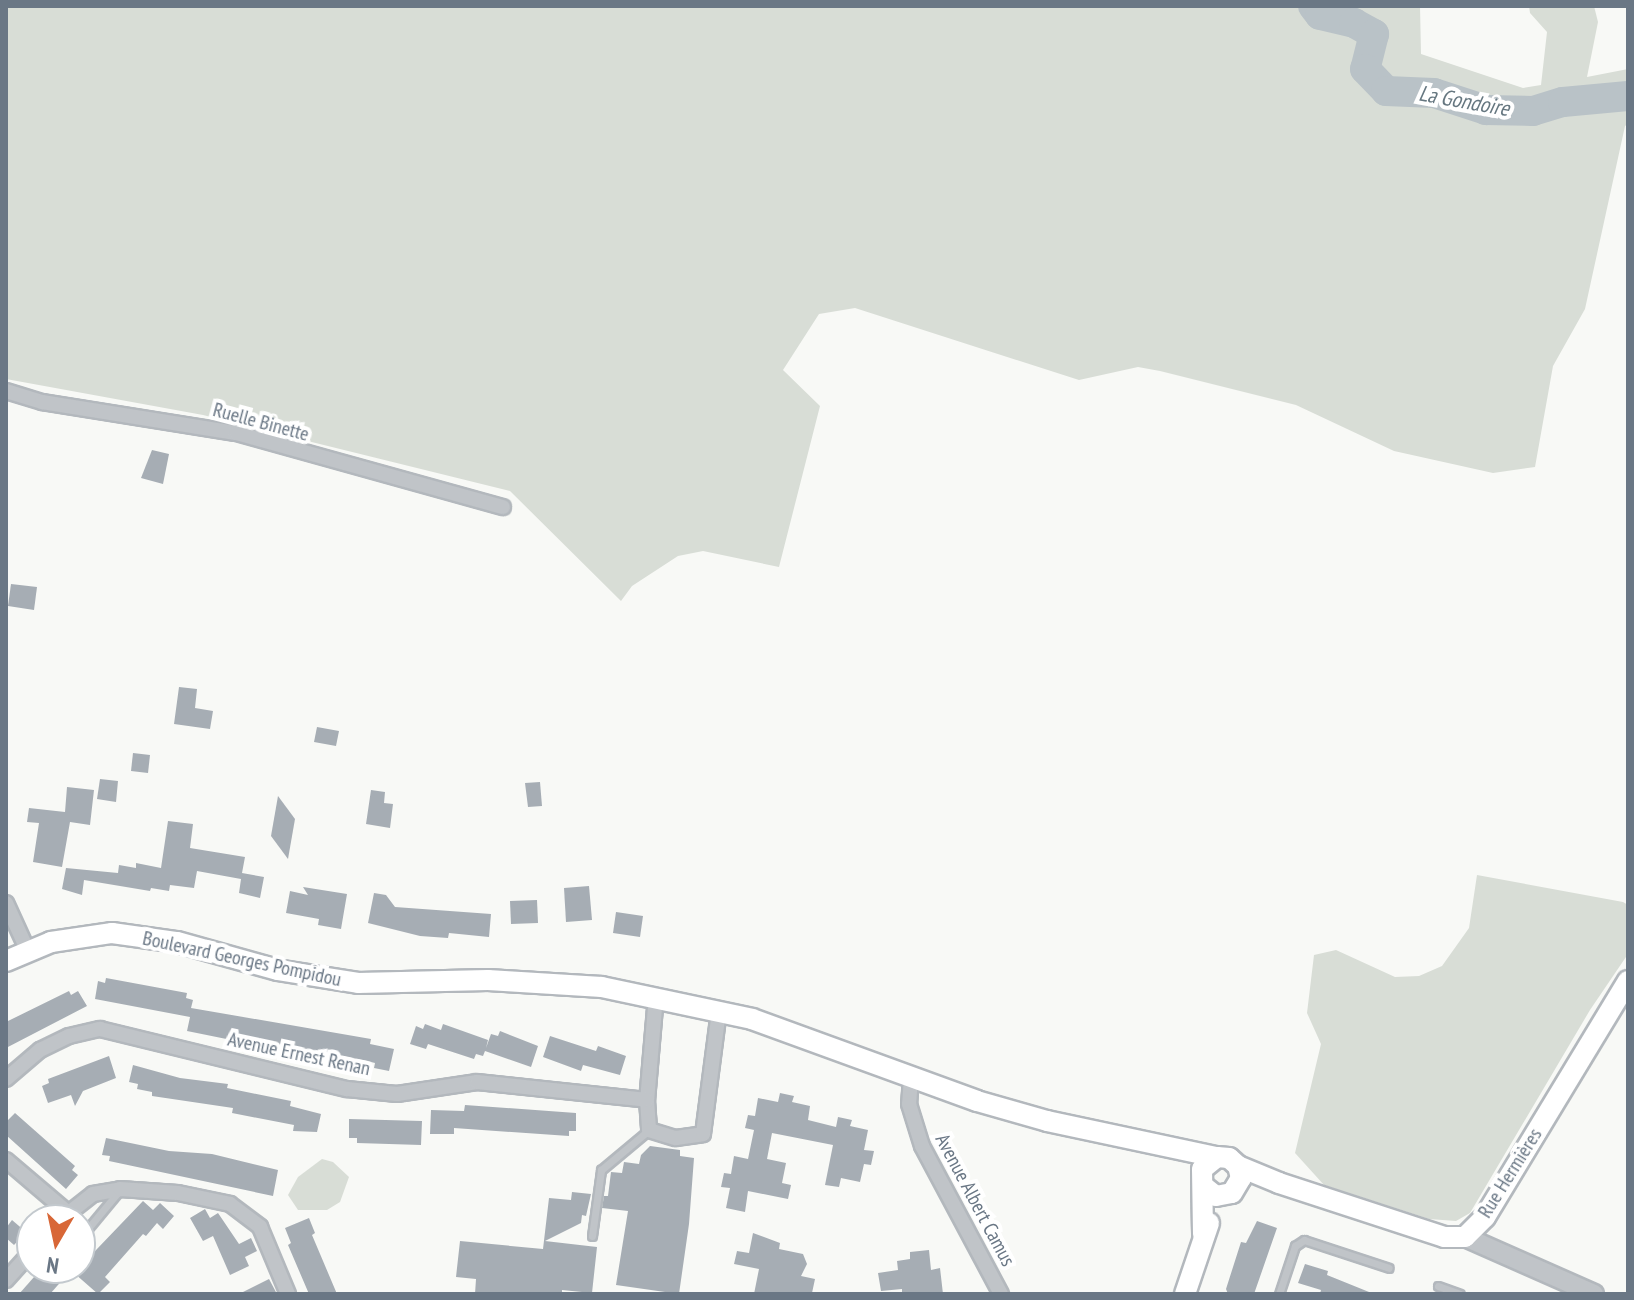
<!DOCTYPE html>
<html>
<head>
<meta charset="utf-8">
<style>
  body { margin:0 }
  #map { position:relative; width:1634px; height:1300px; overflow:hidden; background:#f8f9f6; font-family:"PT Sans Narrow",sans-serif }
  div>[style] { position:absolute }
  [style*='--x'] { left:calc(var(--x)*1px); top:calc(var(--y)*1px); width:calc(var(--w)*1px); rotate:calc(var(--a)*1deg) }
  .green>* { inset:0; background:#d8ddd6 }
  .river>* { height:30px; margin:-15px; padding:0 15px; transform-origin:15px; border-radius:15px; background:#b9c2c7 }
  .building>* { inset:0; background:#a6adb4 }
  .roads { filter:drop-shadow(2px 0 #b3b8bd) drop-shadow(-2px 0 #b3b8bd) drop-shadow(0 2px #b3b8bd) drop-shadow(0 -2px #b3b8bd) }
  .service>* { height:7px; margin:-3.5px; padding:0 3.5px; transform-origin:3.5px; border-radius:3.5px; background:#c0c4c8 }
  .minor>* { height:14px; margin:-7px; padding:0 7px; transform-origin:7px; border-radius:7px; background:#c0c4c8 }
  .tertiary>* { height:18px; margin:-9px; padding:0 9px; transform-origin:9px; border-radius:9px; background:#c0c4c8 }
  .secondary>* { height:20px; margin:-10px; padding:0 10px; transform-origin:10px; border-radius:10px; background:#fff }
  span { translate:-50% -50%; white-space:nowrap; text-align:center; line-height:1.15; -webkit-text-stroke:8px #fff; paint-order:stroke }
  .street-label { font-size:20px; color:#6a7785 }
  .water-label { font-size:22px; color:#667780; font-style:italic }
  .frame { position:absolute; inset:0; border:8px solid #6a7785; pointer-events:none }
  .north { position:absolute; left:16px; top:1204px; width:80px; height:80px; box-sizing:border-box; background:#fff; border:2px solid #c3c9ce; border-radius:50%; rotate:189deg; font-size:22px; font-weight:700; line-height:32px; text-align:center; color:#6a7785 }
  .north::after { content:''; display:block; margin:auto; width:28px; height:36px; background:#d86737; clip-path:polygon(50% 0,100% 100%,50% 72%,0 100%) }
</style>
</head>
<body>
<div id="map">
  <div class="green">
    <div style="clip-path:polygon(6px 6px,1420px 6px,1421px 54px,1523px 88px,1541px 85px,1547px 32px,1530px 13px,1529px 6px,1594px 6px,1598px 22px,1587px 77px,1628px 69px,1628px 124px,1625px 126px,1585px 309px,1553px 366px,1535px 467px,1493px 473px,1394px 451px,1296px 405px,1160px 371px,1138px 367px,1079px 380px,855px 308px,819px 314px,783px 370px,820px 406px,779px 567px,703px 551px,678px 556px,632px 586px,621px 601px,510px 491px,203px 415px,6px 379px)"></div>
    <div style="clip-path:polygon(1477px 875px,1623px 902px,1628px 905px,1628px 954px,1590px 1010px,1470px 1213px,1456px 1221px,1429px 1219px,1324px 1185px,1295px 1153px,1321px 1044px,1307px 1013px,1314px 955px,1336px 950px,1395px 977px,1419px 976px,1442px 966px,1469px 928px)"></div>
    <div style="clip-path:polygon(322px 1159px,333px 1162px,349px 1177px,340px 1202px,327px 1210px,298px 1210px,288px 1195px,298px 1177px)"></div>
  </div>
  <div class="river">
    <div style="--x:1313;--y:6;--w:11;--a:52"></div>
    <div style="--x:1320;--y:15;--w:35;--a:13"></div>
    <div style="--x:1354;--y:23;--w:23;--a:29"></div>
    <div style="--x:1374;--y:34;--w:36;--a:104"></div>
    <div style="--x:1365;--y:69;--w:30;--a:46"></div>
    <div style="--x:1386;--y:91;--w:48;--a:2.4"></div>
    <div style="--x:1434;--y:93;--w:55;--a:18.1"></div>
    <div style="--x:1486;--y:110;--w:47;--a:1.2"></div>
    <div style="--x:1533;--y:111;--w:31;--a:-17"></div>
    <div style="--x:1563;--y:102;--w:65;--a:-5.3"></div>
  </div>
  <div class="building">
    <div style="clip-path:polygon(152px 450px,169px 454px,163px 484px,141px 478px)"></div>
    <div style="clip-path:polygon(11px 584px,37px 587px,34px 610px,8px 606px)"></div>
    <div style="clip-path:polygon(179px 687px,197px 689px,195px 708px,213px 711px,210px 729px,174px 724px)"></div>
    <div style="clip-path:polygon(317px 727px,339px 731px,336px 746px,314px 742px)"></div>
    <div style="clip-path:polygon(133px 753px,150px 755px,148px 773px,131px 771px)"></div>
    <div style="clip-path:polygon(100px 779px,118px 781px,116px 802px,97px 799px)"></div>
    <div style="clip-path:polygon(540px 782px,542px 806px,528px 807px,525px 783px)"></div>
    <div style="clip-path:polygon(67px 787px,94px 790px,90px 825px,70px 822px,62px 867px,33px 862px,39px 823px,27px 822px,29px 808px,65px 812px)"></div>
    <div style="clip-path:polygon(371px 790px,385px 792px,384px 803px,393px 804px,390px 828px,366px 824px)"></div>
    <div style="clip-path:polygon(278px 796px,295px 819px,288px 859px,271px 836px)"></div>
    <div style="clip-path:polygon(168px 821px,193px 824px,190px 848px,245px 857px,242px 873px,264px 877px,260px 898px,239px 893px,241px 879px,197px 871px,194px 888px,170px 885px,169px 891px,151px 888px,150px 891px,84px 880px,82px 895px,62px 889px,66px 868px,118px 873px,119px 865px,136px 868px,136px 863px,161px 868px)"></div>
    <div style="clip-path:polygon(589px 886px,592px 920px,566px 922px,564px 888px)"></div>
    <div style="clip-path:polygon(303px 887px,347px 894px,341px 929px,318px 925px,319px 919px,286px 913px,290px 891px,308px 895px)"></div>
    <div style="clip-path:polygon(374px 893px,386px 895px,395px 907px,491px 914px,489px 937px,449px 933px,448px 938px,420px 936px,368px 923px)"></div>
    <div style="clip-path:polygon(537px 900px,538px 923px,511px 924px,510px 901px)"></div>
    <div style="clip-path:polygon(616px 912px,643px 916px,640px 937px,613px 933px)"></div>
    <div style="clip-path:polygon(106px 978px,187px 993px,186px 998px,193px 1000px,191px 1008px,371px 1039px,370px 1044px,394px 1049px,389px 1071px,374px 1068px,375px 1063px,367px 1061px,312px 1050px,311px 1056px,187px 1031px,190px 1017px,95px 999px,98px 981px,105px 983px)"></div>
    <div style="clip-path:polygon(69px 991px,71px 995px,78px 991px,87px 1006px,6px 1048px,6px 1022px)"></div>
    <div style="clip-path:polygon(425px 1024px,441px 1030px,443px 1024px,488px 1040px,486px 1048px,491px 1034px,498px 1036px,500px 1031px,538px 1046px,531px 1067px,485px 1051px,483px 1056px,476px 1054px,474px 1059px,428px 1044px,426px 1049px,410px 1044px,416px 1026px,423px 1029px)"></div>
    <div style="clip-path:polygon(550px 1036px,596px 1051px,598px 1046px,626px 1056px,620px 1075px,583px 1065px,581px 1071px,543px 1057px)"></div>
    <div style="clip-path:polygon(109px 1056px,116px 1078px,83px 1091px,75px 1106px,71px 1095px,48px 1103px,42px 1086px,49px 1083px,48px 1079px)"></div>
    <div style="clip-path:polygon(133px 1065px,180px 1078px,228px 1084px,227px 1088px,291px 1101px,290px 1106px,321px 1114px,317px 1132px,293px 1131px,294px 1125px,232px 1113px,233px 1108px,152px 1096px,152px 1092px,137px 1089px,138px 1084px,129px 1082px)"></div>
    <div style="clip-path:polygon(780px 1093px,794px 1096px,792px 1102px,810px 1106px,808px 1120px,836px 1127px,838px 1117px,852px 1120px,850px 1126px,868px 1130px,864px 1150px,874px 1151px,871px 1165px,864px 1164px,860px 1182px,841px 1178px,839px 1187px,825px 1185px,833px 1145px,772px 1133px,767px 1159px,786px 1163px,782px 1183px,791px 1185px,788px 1199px,748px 1191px,745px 1212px,726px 1208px,730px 1188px,721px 1187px,724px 1173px,731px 1174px,734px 1156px,748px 1159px,754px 1130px,745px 1128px,748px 1115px,755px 1116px,758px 1098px,778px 1102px)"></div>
    <div style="clip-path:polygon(465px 1105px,576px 1113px,576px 1131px,569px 1131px,569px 1136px,454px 1128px,454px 1134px,430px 1134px,431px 1110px,464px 1111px)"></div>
    <div style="clip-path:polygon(15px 1113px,75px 1166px,72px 1170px,78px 1175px,66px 1189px,6px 1135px,6px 1122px)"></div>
    <div style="clip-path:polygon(349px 1119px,422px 1121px,421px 1145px,357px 1143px,357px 1138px,349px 1138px)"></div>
    <div style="clip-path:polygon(106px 1138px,169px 1151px,212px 1154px,278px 1170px,273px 1196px,109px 1161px,110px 1156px,102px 1155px)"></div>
    <div style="clip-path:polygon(650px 1146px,680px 1150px,680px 1156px,694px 1158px,689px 1224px,679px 1294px,616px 1285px,628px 1211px,602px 1208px,604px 1196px,608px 1196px,611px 1172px,622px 1173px,624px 1162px,639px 1164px,641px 1155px)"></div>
    <div style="clip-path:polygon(572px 1192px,591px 1194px,586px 1216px,582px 1215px,581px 1223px,545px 1241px,597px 1247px,592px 1293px,562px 1290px,562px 1294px,475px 1294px,476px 1279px,456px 1277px,460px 1241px,543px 1249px,549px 1198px,571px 1200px)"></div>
    <div style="clip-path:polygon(143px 1201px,153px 1210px,160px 1203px,174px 1216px,163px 1229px,157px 1223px,146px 1236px,143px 1234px,105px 1277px,110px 1282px,98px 1294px,74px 1273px)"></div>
    <div style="clip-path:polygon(205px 1209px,210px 1218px,218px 1213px,239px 1244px,251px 1238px,257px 1251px,245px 1257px,249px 1266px,230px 1275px,213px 1236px,203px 1241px,190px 1218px)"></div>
    <div style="clip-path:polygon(309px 1218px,315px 1233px,312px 1235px,337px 1294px,309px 1294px,288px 1245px,291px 1243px,285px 1228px)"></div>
    <div style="clip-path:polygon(12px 1220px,26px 1232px,14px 1245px,6px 1238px,6px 1228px)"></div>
    <div style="clip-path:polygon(1257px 1221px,1277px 1228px,1254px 1294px,1228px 1294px,1226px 1289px,1241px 1242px,1246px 1243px)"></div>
    <div style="clip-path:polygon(753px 1233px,780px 1243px,779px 1249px,803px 1254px,807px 1264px,801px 1276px,815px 1279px,812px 1293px,754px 1294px,759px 1269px,734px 1264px,737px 1251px,749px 1253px)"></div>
    <div style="clip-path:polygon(929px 1250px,931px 1270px,940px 1268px,943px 1294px,902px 1294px,902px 1289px,881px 1291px,878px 1273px,898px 1270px,897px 1261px,910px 1259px,910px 1252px)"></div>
    <div style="clip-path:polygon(1305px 1264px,1328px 1271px,1327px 1275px,1374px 1294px,1320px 1294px,1321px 1290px,1298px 1283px)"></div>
    <div style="clip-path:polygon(42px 1268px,73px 1268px,50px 1294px,19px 1294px)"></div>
    <div style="clip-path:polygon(269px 1279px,277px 1294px,239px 1294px)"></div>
  </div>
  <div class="roads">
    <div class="service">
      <div style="--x:592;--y:1236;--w:67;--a:-82.2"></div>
      <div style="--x:601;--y:1170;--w:62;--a:-39.8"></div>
      <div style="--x:80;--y:1238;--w:61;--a:-50.3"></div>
      <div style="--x:1438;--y:1286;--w:23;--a:20"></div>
      <div style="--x:1279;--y:1294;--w:51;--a:-71.6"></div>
      <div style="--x:1295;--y:1246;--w:11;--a:-34"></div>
      <div style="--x:1304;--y:1240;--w:89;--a:18.2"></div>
    </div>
    <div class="minor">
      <div style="--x:6;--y:391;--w:38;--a:17"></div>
      <div style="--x:42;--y:402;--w:196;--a:9.1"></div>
      <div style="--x:236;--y:433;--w:277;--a:15.5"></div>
      <div style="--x:6;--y:903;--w:51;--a:65.5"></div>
      <div style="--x:656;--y:996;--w:104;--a:94.9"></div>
      <div style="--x:647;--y:1100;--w:30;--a:86"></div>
      <div style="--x:649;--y:1130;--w:28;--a:17"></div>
      <div style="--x:676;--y:1138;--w:27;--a:-8"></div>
      <div style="--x:703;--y:1134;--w:125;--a:-82.6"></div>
      <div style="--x:911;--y:1077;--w:27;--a:94"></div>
      <div style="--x:909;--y:1104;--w:44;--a:72.8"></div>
      <div style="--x:922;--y:1146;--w:168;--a:61.9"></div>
      <div style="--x:6;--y:1079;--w:45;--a:-40.5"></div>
      <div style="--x:40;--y:1050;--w:32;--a:-26"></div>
      <div style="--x:69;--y:1036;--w:32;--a:-13"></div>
      <div style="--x:100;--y:1029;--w:254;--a:13.7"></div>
      <div style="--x:347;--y:1089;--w:50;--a:5.7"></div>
      <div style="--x:397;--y:1094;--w:81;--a:-8.5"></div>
      <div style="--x:477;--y:1082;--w:171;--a:6"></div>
      <div style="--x:6;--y:1160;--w:80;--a:40.4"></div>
      <div style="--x:60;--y:1220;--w:42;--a:-38.2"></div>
      <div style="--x:93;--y:1194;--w:27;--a:-10"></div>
      <div style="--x:120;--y:1189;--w:58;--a:3.9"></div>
      <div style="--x:178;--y:1193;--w:53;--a:11.9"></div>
      <div style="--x:230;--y:1204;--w:38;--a:37"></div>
      <div style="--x:260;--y:1227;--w:73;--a:67.3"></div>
      <div style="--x:6;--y:1280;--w:39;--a:-48"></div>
    </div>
    <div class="tertiary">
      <div style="--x:1465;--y:1237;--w:141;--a:23.8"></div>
    </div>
    <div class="secondary">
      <div style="--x:6;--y:961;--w:49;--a:-22.9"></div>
      <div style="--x:51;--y:942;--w:62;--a:-8.4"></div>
      <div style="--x:112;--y:933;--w:66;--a:7.9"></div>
      <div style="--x:177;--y:942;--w:104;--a:15.6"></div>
      <div style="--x:277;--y:970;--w:82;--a:9.1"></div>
      <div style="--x:358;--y:983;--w:130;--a:-1.3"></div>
      <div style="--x:488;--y:980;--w:114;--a:3.5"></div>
      <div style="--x:602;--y:987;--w:153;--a:12"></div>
      <div style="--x:752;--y:1019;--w:239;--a:20"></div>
      <div style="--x:977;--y:1101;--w:73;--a:15.9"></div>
      <div style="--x:1047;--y:1121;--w:174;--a:12"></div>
      <div style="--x:1238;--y:1166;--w:44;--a:22.5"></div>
      <div style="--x:1279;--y:1183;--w:174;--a:18.1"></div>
      <div style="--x:1444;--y:1237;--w:21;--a:0"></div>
      <div style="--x:1465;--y:1237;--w:28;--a:-45"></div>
      <div style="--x:1485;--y:1217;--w:276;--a:-58.8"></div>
      <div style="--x:1203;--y:1186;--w:16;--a:38"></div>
      <div style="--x:1216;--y:1196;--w:16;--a:-11"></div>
      <div style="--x:1232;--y:1193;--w:17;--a:-59"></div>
      <div style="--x:1241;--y:1178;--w:12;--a:-104"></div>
      <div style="--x:1238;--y:1166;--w:12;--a:-138"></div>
      <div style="--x:1229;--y:1158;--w:12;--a:-175"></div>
      <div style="--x:1217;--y:1157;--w:19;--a:141"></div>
      <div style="--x:1202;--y:1169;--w:65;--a:89.1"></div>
      <div style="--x:1185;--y:1294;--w:75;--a:-71.3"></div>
    </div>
  </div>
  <div class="street-label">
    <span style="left:261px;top:422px;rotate:15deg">Ruelle Binette</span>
    <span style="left:242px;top:959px;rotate:12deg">Boulevard Georges Pompidou</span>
    <span style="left:299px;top:1054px;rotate:12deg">Avenue Ernest Renan</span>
    <span style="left:1510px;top:1173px;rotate:-58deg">Rue Hermières</span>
    <span style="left:975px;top:1200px;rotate:62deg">Avenue Albert Camus</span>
  </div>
  <div class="water-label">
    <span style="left:1464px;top:101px;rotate:10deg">La Gondoire</span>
  </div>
  <div class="frame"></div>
  <div class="north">N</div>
</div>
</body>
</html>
